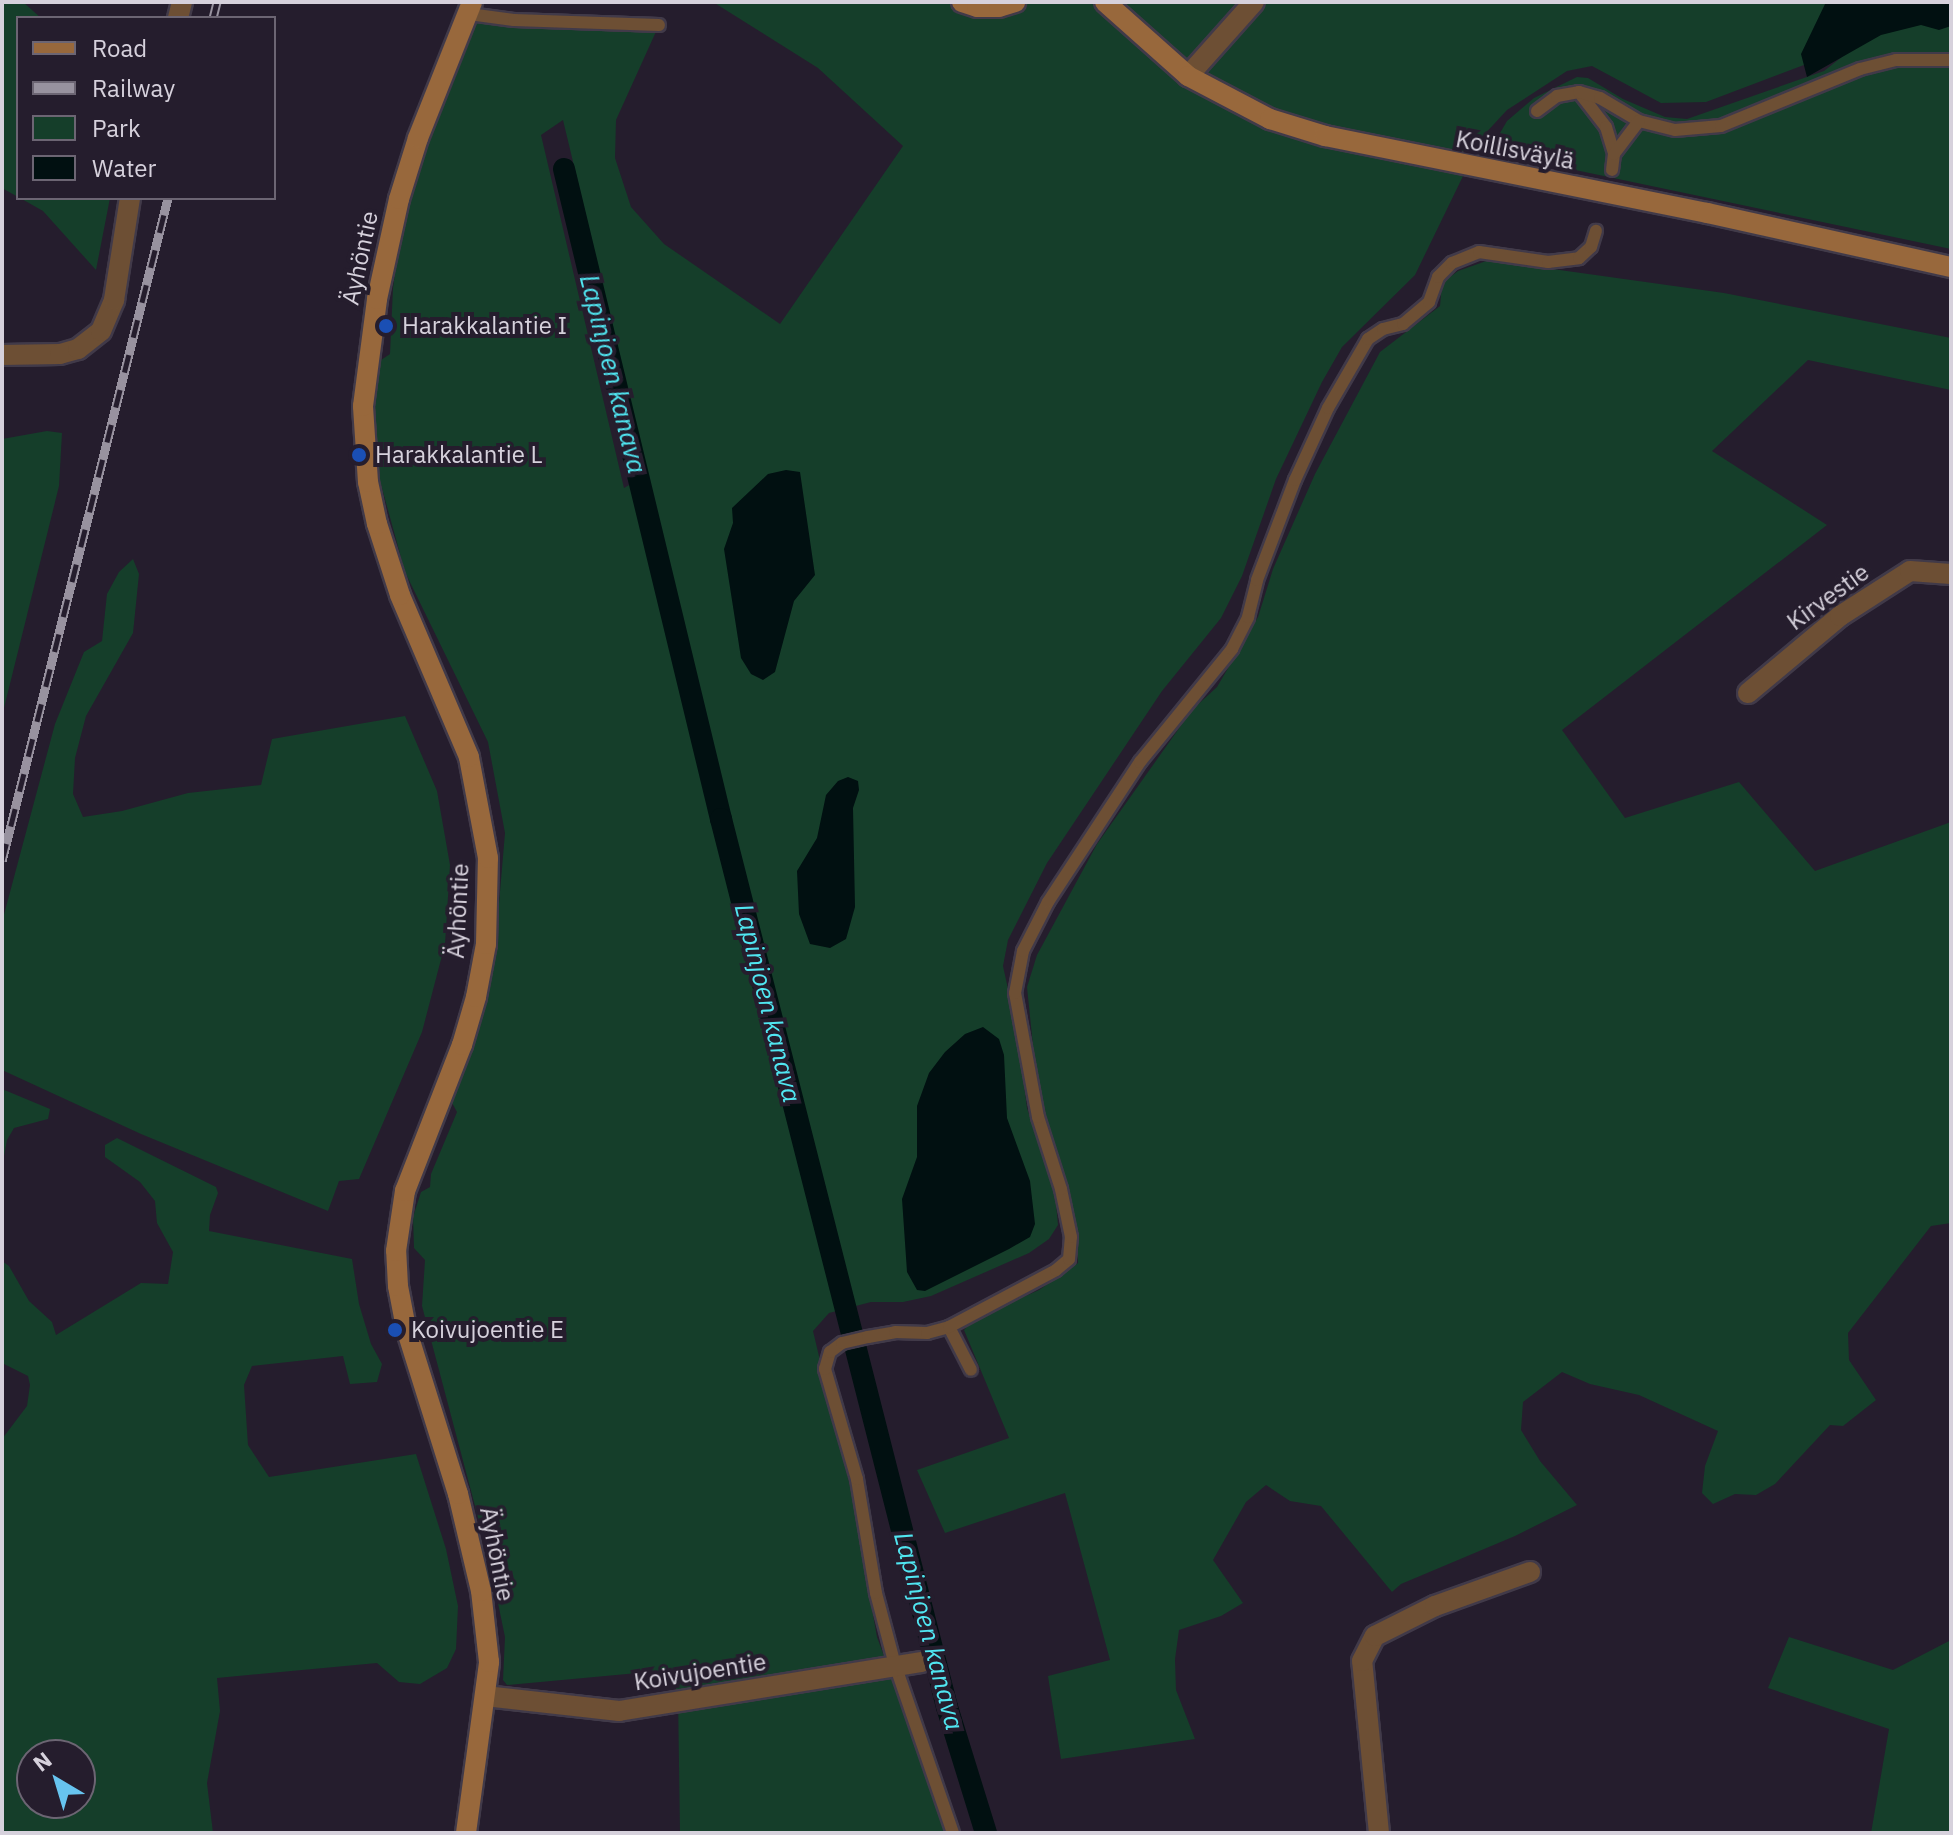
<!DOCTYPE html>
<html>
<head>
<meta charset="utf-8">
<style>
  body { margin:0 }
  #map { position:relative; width:1953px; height:1835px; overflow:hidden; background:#251d2d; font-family:"IBM Plex Sans",sans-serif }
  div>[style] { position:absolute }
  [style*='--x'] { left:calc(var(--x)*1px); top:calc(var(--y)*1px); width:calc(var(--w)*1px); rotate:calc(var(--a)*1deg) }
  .green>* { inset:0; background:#153e2a }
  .water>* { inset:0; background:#011011 }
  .canal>* { height:22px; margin:-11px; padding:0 11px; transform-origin:11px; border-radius:11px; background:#011011 }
  .roads { filter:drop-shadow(2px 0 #413a49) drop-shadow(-2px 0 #413a49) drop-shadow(0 2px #413a49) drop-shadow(0 -2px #413a49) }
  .lane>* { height:12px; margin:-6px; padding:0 6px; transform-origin:6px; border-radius:6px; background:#6d4f34 }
  .street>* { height:20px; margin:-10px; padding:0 10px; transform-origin:10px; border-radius:10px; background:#6d4f34 }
  .secondary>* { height:20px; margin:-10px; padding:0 10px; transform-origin:10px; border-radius:10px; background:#98683c }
  .rail>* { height:9px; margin-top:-4.5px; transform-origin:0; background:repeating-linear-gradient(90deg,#251d2d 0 18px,#98929f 0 36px); box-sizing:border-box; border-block:2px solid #98929f }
  .dots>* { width:22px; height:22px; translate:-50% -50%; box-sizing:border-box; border:4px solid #251d2d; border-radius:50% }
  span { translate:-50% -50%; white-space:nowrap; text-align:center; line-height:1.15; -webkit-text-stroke:8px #251d2d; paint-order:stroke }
  .street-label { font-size:24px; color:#d6d1dc }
  .poi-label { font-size:24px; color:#d6d1dc }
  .left { translate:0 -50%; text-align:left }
  .water-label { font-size:26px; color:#50e6f1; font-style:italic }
  .frame { position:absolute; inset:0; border:4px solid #d6d1dc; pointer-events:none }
  .legend { position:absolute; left:16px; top:16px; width:260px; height:184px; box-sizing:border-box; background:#251d2d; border:2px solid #6c6573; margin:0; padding:10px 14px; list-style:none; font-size:24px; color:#d6d1dc }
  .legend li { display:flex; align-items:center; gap:16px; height:40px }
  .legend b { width:40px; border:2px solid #6c6573 }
  .north { position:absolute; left:16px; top:1739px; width:80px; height:80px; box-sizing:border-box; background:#251d2d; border:2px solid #6c6573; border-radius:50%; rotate:322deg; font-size:22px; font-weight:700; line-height:32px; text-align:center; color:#d6d1dc }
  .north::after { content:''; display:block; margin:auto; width:28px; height:36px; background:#67c4ef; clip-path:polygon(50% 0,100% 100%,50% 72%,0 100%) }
</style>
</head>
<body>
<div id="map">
  <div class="green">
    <div style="clip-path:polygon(2px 2px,23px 2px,41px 18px,18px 18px,18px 197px,2px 188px)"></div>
    <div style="clip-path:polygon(evenodd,713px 2px,1951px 2px,1951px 249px,1489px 152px,1507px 121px,1534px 98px,1577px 77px,1588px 78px,1623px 99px,1665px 117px,1687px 119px,1824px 71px,1857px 45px,1706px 102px,1661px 103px,1592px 66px,1567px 71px,1507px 110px,1482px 137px,1415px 275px,1342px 347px,1322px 382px,1276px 479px,1242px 576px,1221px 618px,1162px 691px,1047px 863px,1008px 940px,1003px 966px,1017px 1030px,1027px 1108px,1055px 1193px,1058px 1225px,1049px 1239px,1029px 1253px,931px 1296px,903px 1302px,871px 1302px,829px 1313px,813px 1331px,850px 1486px,877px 1637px,950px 1833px,680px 1833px,678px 1695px,670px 1670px,507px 1685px,503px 1680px,505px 1637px,488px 1555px,422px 1306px,425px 1260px,414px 1248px,413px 1217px,421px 1192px,430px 1187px,431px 1174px,457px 1112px,451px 1101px,474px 1042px,494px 962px,505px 833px,488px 742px,405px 572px,380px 481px,374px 416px,375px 364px,390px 354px,393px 288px,401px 229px,399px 199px,469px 14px,659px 25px,616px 120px,615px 158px,631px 207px,664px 244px,780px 324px,903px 146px,818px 68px,713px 2px,563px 120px,648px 474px,624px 488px,541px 135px,563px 120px)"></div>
    <div style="clip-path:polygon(20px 198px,110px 198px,96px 270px,43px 211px)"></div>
    <div style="clip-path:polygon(1489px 260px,1724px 293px,1951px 338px,1951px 390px,1808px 360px,1712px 451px,1827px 525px,1562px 730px,1625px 818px,1739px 782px,1815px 871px,1951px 822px,1951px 1223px,1931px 1226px,1848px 1333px,1849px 1360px,1876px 1400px,1843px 1426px,1830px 1425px,1775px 1484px,1756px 1495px,1735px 1494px,1713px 1504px,1702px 1493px,1705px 1466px,1718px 1431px,1639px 1395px,1590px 1384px,1562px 1372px,1523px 1402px,1521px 1430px,1540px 1461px,1577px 1505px,1515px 1536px,1401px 1584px,1392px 1592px,1321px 1506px,1290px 1501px,1266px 1485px,1246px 1502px,1213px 1560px,1243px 1603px,1221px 1616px,1179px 1630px,1175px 1659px,1176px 1690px,1195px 1739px,1061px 1759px,1048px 1676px,1110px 1660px,1065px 1493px,945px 1533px,917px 1470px,1009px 1438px,964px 1330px,974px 1319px,1039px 1290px,1078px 1263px,1076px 1222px,1037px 1085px,1027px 987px,1037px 955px,1097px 844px,1192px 710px,1217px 687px,1258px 617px,1273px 569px,1315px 474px,1380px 352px,1440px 306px,1442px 283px,1458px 271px)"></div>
    <div style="clip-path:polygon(47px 431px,62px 433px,59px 486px,2px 716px,2px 439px)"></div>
    <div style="clip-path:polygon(133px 559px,139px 574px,133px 633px,86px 716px,75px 758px,73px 794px,83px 817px,122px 811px,188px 793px,261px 785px,272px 739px,405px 716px,437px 791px,450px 865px,445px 944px,422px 1032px,359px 1179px,339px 1181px,328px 1211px,141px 1134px,2px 1070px,2px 922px,55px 724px,84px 652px,102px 641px,107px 594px,119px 572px)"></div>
    <div style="clip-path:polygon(2px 1089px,50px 1109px,48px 1119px,14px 1128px,7px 1140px,2px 1167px)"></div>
    <div style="clip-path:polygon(evenodd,117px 1138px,216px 1187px,218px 1193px,210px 1215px,209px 1231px,352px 1259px,359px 1304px,371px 1344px,382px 1364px,377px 1382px,350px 1384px,343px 1356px,252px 1366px,244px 1385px,248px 1445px,269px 1477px,416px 1454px,446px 1549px,458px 1606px,456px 1649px,447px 1668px,420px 1684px,399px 1682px,377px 1663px,217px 1678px,220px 1711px,207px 1783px,213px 1833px,2px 1833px,2px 1439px,27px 1406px,30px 1385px,28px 1376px,2px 1363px,2px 1261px,9px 1266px,29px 1301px,52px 1322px,56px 1335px,141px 1283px,168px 1284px,173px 1252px,157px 1223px,155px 1201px,140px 1182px,105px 1157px,105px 1145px,117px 1138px,80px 1755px,80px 1803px,32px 1803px,32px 1755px,80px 1755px)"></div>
    <div style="clip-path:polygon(1789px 1637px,1893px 1670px,1951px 1640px,1951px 1833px,1871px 1833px,1889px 1729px,1768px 1688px)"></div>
  </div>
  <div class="water">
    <div style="clip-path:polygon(1826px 2px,1951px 2px,1951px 26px,1939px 30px,1921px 25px,1881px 35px,1807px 77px,1801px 54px)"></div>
    <div style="clip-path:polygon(786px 470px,800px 472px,815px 575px,794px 601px,775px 672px,763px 680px,751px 674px,741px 658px,724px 549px,733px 523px,732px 508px,768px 474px)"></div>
    <div style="clip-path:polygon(848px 777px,858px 781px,859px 790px,853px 808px,855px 907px,846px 939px,830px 948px,810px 944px,799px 914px,797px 871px,817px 838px,826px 795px,838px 781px)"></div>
    <div style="clip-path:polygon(983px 1027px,999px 1039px,1004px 1055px,1007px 1118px,1030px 1181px,1035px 1224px,1030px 1237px,1009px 1249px,925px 1291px,917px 1290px,907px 1272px,902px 1199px,917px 1157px,917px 1106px,929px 1073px,945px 1052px,965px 1034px)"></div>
  </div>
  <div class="canal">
    <div style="--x:564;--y:169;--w:669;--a:76.42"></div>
    <div style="--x:721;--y:819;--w:916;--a:75.72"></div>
    <div style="--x:947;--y:1707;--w:132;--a:72.8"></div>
  </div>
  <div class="roads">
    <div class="lane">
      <div style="--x:469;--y:14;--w:45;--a:7.6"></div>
      <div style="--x:514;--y:20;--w:145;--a:2"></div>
      <div style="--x:1579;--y:92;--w:44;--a:52.4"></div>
      <div style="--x:1606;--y:127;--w:28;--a:73"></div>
      <div style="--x:1614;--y:154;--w:16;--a:97"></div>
      <div style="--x:1537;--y:111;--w:25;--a:-37"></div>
      <div style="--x:1557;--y:96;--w:22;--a:-10"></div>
      <div style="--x:1579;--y:92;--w:22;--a:16"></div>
      <div style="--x:1600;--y:98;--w:45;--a:30.5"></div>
      <div style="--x:1639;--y:121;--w:37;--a:14"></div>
      <div style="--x:1675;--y:130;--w:46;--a:-5"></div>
      <div style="--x:1721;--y:126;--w:150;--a:-22.3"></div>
      <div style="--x:1860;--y:69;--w:37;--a:-14"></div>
      <div style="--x:1896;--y:60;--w:55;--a:0"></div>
      <div style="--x:1614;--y:154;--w:41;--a:-52.9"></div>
      <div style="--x:949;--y:1327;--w:48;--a:62.9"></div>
      <div style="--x:953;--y:1833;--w:178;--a:-109"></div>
      <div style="--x:895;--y:1665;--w:74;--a:-104.8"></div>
      <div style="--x:876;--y:1593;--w:116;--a:-99.5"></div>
      <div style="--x:857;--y:1479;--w:115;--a:-106.2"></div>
      <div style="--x:825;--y:1369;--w:18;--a:-74"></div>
      <div style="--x:830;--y:1352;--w:15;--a:-37"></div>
      <div style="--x:842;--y:1343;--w:27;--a:-13"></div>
      <div style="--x:868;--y:1337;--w:27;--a:-10"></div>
      <div style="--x:895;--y:1332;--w:32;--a:2"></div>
      <div style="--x:927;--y:1333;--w:23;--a:-15"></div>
      <div style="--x:949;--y:1327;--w:121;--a:-28"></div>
      <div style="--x:1056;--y:1270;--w:17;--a:-40"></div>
      <div style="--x:1069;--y:1259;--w:22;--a:-85"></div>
      <div style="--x:1071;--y:1237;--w:49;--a:-101.8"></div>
      <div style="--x:1061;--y:1189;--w:76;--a:-107.7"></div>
      <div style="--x:1038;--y:1117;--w:126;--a:-100.5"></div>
      <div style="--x:1015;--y:993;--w:43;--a:-79.2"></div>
      <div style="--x:1023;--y:951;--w:55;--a:-63"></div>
      <div style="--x:1048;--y:902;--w:168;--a:-56.7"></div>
      <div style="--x:1140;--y:762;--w:146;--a:-50.8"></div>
      <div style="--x:1232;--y:649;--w:36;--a:-63"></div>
      <div style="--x:1248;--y:617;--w:38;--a:-76"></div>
      <div style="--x:1257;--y:580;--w:107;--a:-69.2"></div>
      <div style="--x:1295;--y:480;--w:79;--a:-65.4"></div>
      <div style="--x:1328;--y:408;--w:80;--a:-59.9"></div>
      <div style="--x:1368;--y:339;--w:18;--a:-34"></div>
      <div style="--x:1383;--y:329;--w:21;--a:-14"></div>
      <div style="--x:1403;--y:324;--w:34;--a:-40"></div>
      <div style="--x:1429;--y:302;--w:27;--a:-70"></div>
      <div style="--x:1438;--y:277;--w:20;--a:-45"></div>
      <div style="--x:1452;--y:263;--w:29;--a:-22"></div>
      <div style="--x:1479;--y:252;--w:70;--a:8.2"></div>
      <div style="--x:1548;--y:262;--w:31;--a:-7"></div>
      <div style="--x:1579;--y:258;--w:16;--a:-43"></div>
      <div style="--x:1591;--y:247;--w:17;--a:-73"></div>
    </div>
    <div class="street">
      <div style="--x:178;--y:18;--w:16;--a:-76"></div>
      <div style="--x:1188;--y:76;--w:99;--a:-48.3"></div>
      <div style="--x:2;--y:355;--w:58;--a:-1"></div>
      <div style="--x:60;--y:354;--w:19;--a:-16"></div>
      <div style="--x:78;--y:349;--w:29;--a:-38"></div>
      <div style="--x:101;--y:331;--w:34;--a:-67"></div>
      <div style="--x:114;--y:300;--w:103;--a:-81.1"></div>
      <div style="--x:1748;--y:693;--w:120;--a:-39.9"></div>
      <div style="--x:1840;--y:616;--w:83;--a:-32.7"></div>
      <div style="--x:1910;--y:571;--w:41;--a:4.2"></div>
      <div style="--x:485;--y:1696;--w:135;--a:6.4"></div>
      <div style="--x:619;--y:1711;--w:307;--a:-9.2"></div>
      <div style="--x:1379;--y:1833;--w:173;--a:-95.6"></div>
      <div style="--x:1362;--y:1661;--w:28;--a:-63"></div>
      <div style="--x:1375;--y:1636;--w:67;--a:-26.6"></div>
      <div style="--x:1435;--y:1606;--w:101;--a:-19.7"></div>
    </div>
    <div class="secondary">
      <div style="--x:962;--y:2;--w:16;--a:18"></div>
      <div style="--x:977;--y:7;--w:22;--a:0"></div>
      <div style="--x:999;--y:7;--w:17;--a:-17"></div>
      <div style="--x:1105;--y:2;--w:111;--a:41.7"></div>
      <div style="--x:1188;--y:76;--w:93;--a:27.7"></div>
      <div style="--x:1270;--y:119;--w:58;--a:17.2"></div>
      <div style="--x:1325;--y:136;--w:390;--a:11.4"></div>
      <div style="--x:1707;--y:213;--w:250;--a:12.5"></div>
      <div style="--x:466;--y:1833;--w:173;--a:-82.3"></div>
      <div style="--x:489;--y:1662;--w:71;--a:-96.4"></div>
      <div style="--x:481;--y:1591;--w:100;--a:-103.3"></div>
      <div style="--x:458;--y:1494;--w:174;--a:-107.4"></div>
      <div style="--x:406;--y:1328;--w:43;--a:-100.8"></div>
      <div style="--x:398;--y:1286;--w:35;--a:-93"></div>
      <div style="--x:396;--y:1251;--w:61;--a:-81.5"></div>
      <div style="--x:405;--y:1191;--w:157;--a:-68.7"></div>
      <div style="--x:462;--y:1045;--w:50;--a:-73.7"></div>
      <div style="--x:476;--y:997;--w:54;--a:-79.3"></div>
      <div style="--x:486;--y:944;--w:86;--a:-88.7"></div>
      <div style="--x:488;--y:858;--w:103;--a:-100.7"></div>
      <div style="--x:469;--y:757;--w:176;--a:-113.1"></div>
      <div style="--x:400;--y:595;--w:75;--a:-107.9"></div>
      <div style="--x:377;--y:524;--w:43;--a:-102.1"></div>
      <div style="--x:368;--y:482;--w:76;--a:-93.8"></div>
      <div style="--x:363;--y:406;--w:108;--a:-82.5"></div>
      <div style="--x:377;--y:299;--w:102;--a:-77.6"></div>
      <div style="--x:399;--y:199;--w:64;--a:-72.7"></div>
      <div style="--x:418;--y:138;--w:146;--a:-68.3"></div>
    </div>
  </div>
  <div class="rail">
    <div style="--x:213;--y:18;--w:16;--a:-76"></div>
    <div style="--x:2;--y:861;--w:683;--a:-75.94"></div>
  </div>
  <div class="dots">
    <div style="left:386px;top:326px;background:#1a4fb4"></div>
    <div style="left:359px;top:455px;background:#1a4fb4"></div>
    <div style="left:395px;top:1330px;background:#1a4fb4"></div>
  </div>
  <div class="street-label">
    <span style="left:1515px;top:150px;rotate:11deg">Koillisväylä</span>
    <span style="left:360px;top:258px;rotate:-78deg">Äyhöntie</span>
    <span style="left:1828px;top:597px;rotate:-36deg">Kirvestie</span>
    <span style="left:458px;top:911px;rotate:-87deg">Äyhöntie</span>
    <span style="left:497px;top:1554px;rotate:79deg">Äyhöntie</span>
    <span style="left:700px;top:1672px;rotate:-9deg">Koivujoentie</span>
  </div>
  <div class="poi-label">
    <span class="left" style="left:402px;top:326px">Harakkalantie I</span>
    <span class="left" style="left:375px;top:455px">Harakkalantie L</span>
    <span class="left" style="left:411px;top:1330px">Koivujoentie E</span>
  </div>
  <div class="water-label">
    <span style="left:613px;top:374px;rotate:76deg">Lapinjoen kanava</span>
    <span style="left:768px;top:1003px;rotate:76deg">Lapinjoen kanava</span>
    <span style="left:929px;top:1631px;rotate:75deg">Lapinjoen kanava</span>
  </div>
  <div class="frame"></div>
  <ul class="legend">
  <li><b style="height:10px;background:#98683c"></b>Road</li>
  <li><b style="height:10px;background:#98929f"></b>Railway</li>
  <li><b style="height:22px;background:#153e2a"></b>Park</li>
  <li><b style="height:22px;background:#011011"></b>Water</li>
  </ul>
  <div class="north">N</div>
</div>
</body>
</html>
